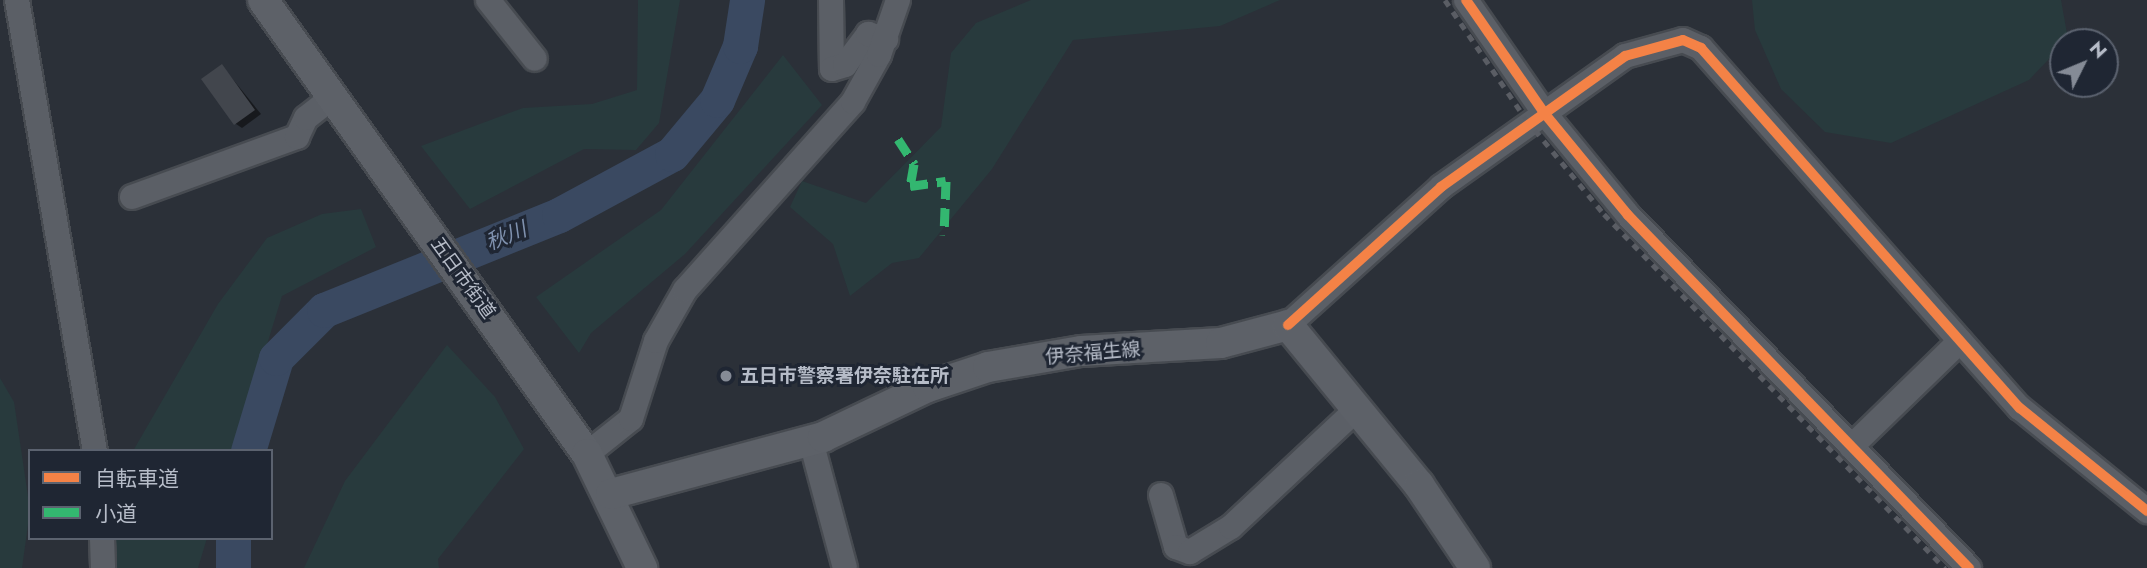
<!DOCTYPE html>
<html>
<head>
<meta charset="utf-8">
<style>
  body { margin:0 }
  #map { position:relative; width:2147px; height:568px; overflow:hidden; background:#2b3038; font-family:Jost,"Noto Sans JP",sans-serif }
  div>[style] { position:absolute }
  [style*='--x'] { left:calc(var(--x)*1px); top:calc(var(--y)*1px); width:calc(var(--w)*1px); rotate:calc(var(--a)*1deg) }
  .green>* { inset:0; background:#283a3d }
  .shadow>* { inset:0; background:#0007 }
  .river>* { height:35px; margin:-17.5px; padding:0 17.5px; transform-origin:17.5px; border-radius:17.5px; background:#3a4961 }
  .building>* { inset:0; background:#42464d }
  .roads { filter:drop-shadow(2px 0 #474b51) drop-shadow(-2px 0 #474b51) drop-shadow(0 2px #474b51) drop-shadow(0 -2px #474b51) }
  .minor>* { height:24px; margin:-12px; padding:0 12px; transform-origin:12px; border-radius:12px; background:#5b5f66 }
  .major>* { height:30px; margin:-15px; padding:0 15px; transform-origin:15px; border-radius:15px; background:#5d6168 }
  .rail>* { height:5px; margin-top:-2.5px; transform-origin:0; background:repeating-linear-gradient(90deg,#5a5d64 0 7px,transparent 0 14px) }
  .quiet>* { height:9px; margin-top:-4.5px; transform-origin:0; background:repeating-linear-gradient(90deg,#33b770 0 18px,transparent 0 27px) }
  .cycleway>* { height:10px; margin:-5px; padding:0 5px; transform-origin:5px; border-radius:5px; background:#f48246 }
  .dots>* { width:19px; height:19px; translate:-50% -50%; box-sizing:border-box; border:4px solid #1f2633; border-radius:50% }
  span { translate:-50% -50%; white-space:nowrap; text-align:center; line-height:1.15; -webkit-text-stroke:6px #1f2633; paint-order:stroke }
  .street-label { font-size:19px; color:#b6bcc8 }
  .poi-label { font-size:19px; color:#b6bcc8; font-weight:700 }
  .left { translate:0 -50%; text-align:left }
  .water-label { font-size:21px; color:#7f91ae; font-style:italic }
  .legend { position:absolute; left:28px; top:449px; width:245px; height:91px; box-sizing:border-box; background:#1f2633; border:2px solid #5b626f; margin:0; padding:9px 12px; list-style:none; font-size:21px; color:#b6bcc8 }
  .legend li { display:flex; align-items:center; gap:14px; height:35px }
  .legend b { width:35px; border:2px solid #5b626f }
  .north { position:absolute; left:2049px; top:28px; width:70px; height:70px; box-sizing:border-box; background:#1f2633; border:2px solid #5b626f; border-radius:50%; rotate:47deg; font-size:19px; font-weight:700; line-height:28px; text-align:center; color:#b6bcc8 }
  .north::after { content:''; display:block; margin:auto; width:24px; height:32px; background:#858b96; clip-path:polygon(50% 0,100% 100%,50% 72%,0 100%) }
</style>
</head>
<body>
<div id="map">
  <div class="green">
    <div style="clip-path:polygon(638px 0,680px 0,659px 123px,636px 150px,584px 149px,470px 209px,421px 146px,523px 108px,592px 104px,637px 90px)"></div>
    <div style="clip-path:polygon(1031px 0,1280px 0,1220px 26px,1073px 40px,992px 169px,919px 258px,892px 263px,850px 296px,833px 244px,790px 207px,802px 181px,866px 203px,941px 127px,951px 53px,976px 23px)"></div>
    <div style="clip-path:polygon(1752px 0,2061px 0,2068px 39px,2029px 80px,1891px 143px,1825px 132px,1781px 89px,1755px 30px)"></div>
    <div style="clip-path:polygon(783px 55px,822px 105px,685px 254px,591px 333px,579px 353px,536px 297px,661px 210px)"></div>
    <div style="clip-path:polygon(361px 209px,376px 247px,282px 296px,234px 451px,133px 451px,218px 304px,267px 238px,322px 214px)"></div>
    <div style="clip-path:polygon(447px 345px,495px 397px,524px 449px,438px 559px,439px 568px,304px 568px,345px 481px)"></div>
    <div style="clip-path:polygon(0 378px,14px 402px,30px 510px,22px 568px,0 568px)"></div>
    <div style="clip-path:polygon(115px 538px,207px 538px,198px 568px,112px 568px)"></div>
  </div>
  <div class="shadow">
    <div style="clip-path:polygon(222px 66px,261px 114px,242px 128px,236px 124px)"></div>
  </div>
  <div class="river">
    <div style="--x:248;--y:451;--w:97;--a:-73.2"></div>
    <div style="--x:276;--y:358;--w:68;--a:-45"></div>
    <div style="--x:324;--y:310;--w:253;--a:-22"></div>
    <div style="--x:559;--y:215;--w:128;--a:-28.4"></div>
    <div style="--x:672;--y:154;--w:70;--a:-50.2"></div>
    <div style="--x:717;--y:100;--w:59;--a:-66.9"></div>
    <div style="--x:740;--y:46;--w:47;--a:-81.3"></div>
    <div style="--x:233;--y:538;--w:30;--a:90"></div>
  </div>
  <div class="building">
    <div style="clip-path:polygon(222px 64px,255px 110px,234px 125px,201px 79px)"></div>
  </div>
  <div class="roads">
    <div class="minor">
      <div style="--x:17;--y:0;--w:458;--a:80.2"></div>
      <div style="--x:488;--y:0;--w:75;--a:51.5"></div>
      <div style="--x:831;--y:0;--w:69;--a:89.2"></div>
      <div style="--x:832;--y:69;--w:14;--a:-17"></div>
      <div style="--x:845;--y:65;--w:39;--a:-53"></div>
      <div style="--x:868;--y:34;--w:19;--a:16"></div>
      <div style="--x:1466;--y:0;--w:139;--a:55.3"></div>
      <div style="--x:1545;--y:114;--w:131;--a:50.6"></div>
      <div style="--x:1628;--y:215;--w:491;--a:46"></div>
      <div style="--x:132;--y:197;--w:176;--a:-20"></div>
      <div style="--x:297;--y:137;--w:21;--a:-65"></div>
      <div style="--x:306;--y:118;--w:34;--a:-38"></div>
      <div style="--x:1288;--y:325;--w:206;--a:-42"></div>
      <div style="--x:1441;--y:187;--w:226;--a:-35.4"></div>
      <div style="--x:1625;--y:56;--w:60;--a:-15.4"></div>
      <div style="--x:1683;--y:40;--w:20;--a:24"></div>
      <div style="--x:1701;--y:48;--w:481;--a:48.5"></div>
      <div style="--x:2020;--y:408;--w:164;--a:39"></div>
      <div style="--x:811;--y:441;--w:131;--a:75"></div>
      <div style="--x:1851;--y:447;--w:152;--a:-44.2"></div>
      <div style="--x:587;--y:454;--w:56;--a:-38.5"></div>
      <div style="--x:631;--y:419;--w:82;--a:-72.2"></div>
      <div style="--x:656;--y:341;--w:59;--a:-60.4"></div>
      <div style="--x:685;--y:290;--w:252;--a:-48.2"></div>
      <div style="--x:853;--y:102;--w:54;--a:-61"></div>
      <div style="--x:879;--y:55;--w:58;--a:-70.9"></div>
      <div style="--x:1161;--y:495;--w:54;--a:73.9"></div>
      <div style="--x:1176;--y:547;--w:15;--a:20"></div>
      <div style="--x:1190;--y:552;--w:48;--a:-31.4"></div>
      <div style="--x:1231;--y:527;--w:170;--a:-43.1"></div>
      <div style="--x:102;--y:538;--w:30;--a:88"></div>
    </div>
    <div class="major">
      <div style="--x:263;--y:0;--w:558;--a:54.49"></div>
      <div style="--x:587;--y:454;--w:127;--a:64.2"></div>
      <div style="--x:611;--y:494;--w:220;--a:-15"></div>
      <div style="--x:823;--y:437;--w:116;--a:-25.5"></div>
      <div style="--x:928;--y:387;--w:63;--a:-18.4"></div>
      <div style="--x:988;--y:367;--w:94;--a:-9.8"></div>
      <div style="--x:1081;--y:351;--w:140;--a:-3.3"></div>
      <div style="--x:1221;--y:343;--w:69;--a:-15"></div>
      <div style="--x:1288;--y:325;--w:207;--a:50.7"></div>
      <div style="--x:1419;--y:485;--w:100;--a:56"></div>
    </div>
  </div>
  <div class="rail">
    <div style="--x:1445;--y:0;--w:144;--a:55.8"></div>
    <div style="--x:1526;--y:119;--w:123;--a:50.6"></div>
    <div style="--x:1604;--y:214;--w:492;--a:46.1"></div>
  </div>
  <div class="quiet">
    <div style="--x:898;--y:139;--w:30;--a:57"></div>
    <div style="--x:914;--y:164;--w:22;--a:100"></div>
    <div style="--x:910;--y:186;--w:36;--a:-8"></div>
    <div style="--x:946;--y:181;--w:54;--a:92.1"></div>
  </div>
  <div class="cycleway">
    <div style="--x:1466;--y:0;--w:139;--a:55.3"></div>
    <div style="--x:1545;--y:114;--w:131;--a:50.6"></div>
    <div style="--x:1628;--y:215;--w:491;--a:46"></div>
    <div style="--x:1288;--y:325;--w:206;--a:-42"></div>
    <div style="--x:1441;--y:187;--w:226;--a:-35.4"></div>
    <div style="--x:1625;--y:56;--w:60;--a:-15.4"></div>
    <div style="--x:1683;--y:40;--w:20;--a:24"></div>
    <div style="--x:1701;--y:48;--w:481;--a:48.5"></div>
    <div style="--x:2020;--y:408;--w:164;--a:39"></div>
  </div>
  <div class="dots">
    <div style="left:726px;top:376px;background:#858b96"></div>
  </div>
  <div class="street-label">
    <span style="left:463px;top:278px;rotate:54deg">五日市街道</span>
    <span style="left:1093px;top:353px;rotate:-5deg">伊奈福生線</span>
  </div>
  <div class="poi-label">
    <span class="left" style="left:740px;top:376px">五日市警察署伊奈駐在所</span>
  </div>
  <div class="water-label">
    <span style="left:506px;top:236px;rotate:-22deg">秋川</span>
  </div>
  <ul class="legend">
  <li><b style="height:9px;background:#f48246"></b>自転車道</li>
  <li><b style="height:9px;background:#33b770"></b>小道</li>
  </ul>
  <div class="north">N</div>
</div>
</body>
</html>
